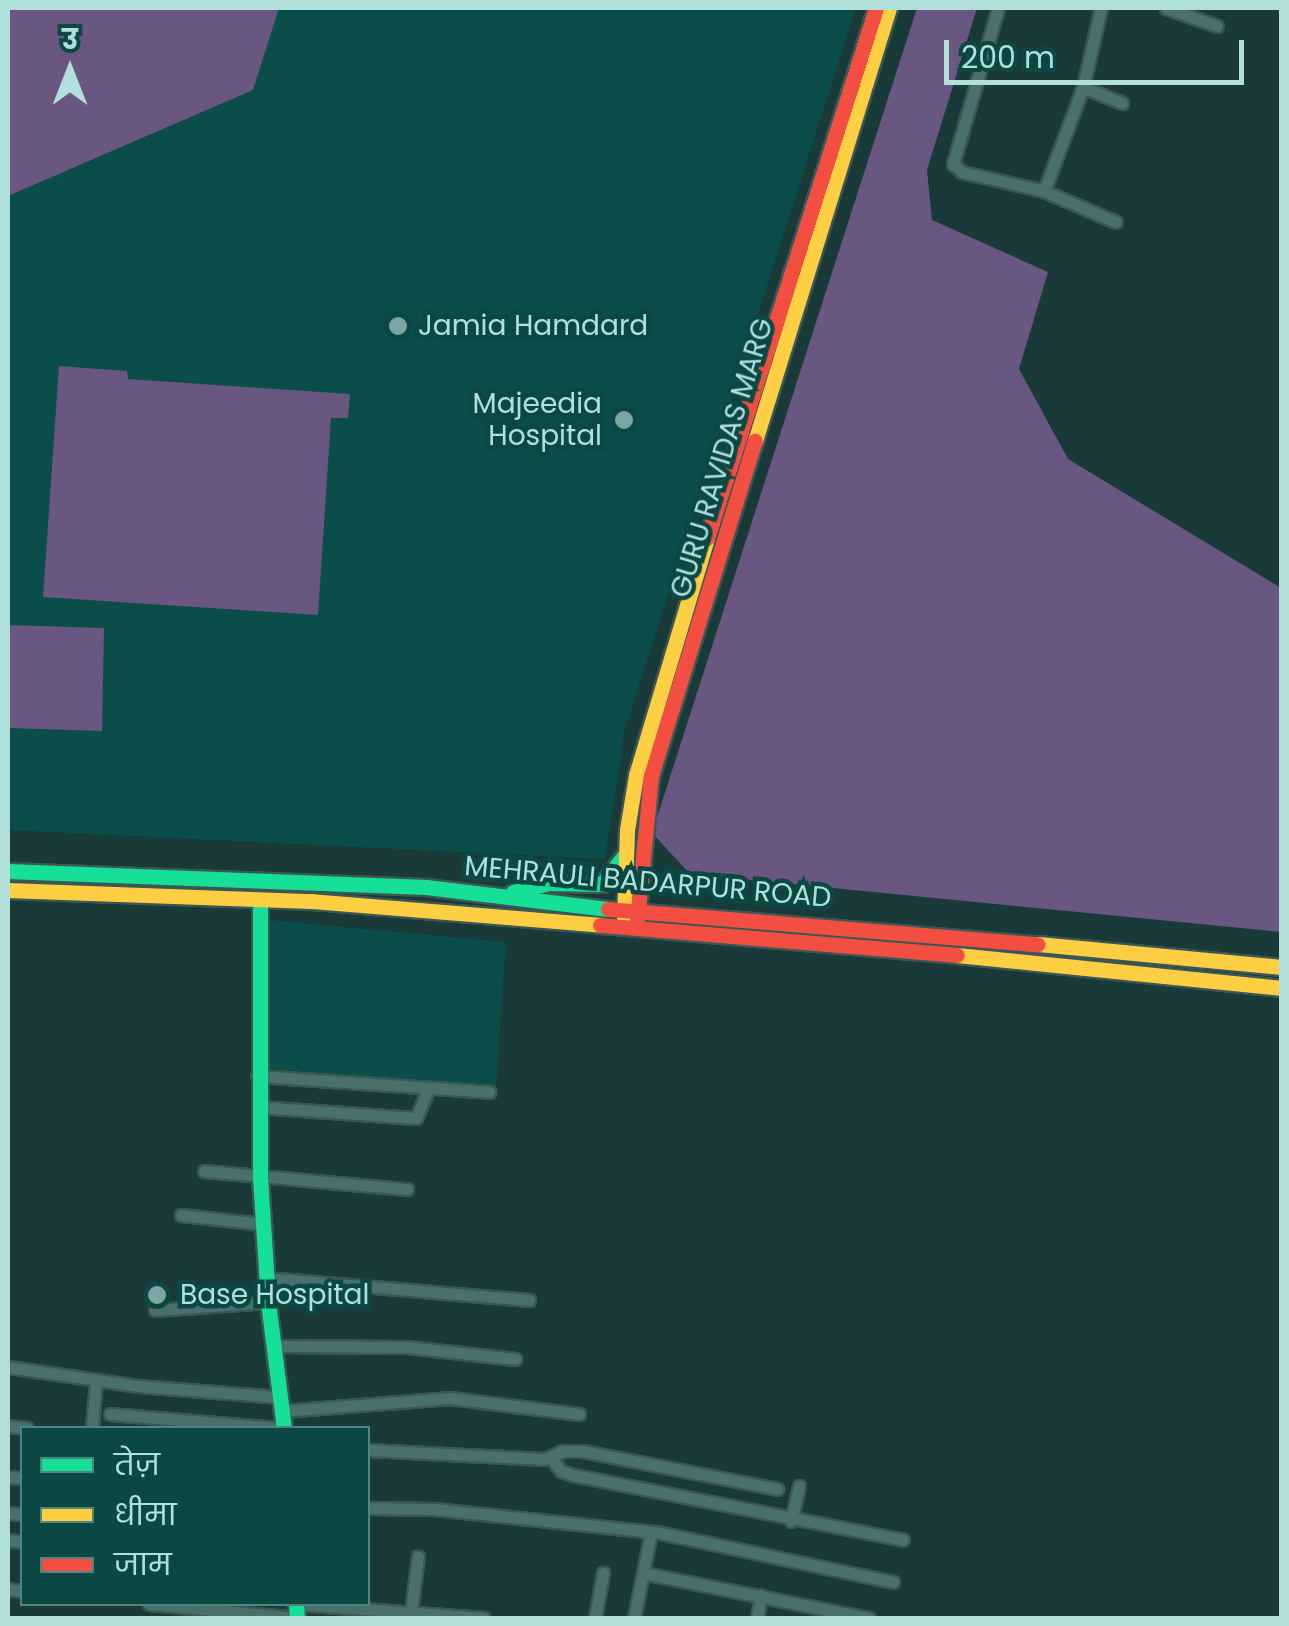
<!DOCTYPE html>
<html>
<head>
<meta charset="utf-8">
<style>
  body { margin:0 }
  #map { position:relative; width:1289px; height:1626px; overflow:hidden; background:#193a38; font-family:Poppins,"Noto Sans Devanagari",sans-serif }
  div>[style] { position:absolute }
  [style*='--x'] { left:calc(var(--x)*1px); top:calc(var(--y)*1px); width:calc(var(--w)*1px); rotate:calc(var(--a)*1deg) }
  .built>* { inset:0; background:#0a4d49 }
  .green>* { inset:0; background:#695782 }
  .roads { filter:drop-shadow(2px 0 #3b5754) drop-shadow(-2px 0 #3b5754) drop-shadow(0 2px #3b5754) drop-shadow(0 -2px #3b5754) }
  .street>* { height:11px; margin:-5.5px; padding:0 5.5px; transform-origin:5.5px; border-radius:5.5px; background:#4a706e }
  .fast>* { height:15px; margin:-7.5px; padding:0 7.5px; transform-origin:7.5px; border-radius:7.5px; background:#16e098 }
  .slow>* { height:15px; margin:-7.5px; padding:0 7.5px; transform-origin:7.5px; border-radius:7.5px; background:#ffcf43 }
  .jam>* { height:15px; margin:-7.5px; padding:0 7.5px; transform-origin:7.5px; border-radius:7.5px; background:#f24e42 }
  .dots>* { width:28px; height:28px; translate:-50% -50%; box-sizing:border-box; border:5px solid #0b4844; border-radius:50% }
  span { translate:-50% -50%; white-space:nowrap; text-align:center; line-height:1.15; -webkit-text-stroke:9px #0b4844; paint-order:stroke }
  .poi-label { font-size:28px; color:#b1e0db }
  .left { translate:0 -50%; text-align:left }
  .right { translate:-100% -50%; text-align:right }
  .street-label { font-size:28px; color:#b1e0db }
  .frame { position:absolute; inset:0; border:10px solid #b1e0db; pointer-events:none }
  .legend { position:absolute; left:20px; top:1426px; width:350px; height:180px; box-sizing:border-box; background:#0b4844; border:2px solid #4d8580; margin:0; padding:12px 18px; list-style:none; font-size:30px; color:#b1e0db }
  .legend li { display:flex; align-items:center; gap:20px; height:50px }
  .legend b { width:50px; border:2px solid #4d8580 }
  .north { position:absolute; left:20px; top:20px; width:100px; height:100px; -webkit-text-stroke:8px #0b4844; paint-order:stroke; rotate:0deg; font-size:28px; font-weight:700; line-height:40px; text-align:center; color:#b1e0db }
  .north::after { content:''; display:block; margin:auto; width:35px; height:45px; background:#b1e0db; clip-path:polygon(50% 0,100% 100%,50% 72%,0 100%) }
  .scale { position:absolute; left:944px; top:40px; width:300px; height:45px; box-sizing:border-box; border:5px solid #b1e0db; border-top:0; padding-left:12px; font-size:30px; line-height:35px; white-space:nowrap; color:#b1e0db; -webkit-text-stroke:8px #0b4844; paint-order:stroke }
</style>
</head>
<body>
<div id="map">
  <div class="built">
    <div style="clip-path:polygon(279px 8px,856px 8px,625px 729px,605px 859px,8px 830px,8px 196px,253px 90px)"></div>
    <div style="clip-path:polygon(269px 920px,506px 942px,496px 1088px,269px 1069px)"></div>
  </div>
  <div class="green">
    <div style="clip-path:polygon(8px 8px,279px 8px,253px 90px,8px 196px)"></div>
    <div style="clip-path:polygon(917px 8px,977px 8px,927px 170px,932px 220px,1048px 272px,1019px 369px,1068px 459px,1281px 588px,1281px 932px,690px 874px,652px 833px)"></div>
    <div style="clip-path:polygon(59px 366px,127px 371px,128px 379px,350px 394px,348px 418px,331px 418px,318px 615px,43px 597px)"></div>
    <div style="clip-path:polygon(8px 625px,104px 628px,102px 731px,8px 728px)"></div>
  </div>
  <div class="roads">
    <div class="street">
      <div style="--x:998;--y:8;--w:162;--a:106.1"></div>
      <div style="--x:953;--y:164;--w:12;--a:42"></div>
      <div style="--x:962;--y:172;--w:84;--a:13"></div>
      <div style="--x:1044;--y:191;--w:78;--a:23.3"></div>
      <div style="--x:1166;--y:8;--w:54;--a:19.4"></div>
      <div style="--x:1083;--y:87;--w:42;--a:22.3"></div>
      <div style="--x:1044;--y:191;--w:111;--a:-69.4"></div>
      <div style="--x:1083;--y:87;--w:81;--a:-77.2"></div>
      <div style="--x:257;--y:1076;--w:233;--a:3.9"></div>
      <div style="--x:258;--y:1107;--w:158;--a:4"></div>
      <div style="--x:416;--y:1118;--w:33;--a:-67"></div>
      <div style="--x:204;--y:1171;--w:204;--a:5.1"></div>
      <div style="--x:181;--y:1215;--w:82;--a:6.3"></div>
      <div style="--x:266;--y:1278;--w:264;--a:4.8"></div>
      <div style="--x:155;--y:1310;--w:113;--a:-4"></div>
      <div style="--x:276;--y:1346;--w:131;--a:0.4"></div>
      <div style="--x:407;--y:1347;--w:109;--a:6.3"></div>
      <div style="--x:8;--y:1367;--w:131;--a:8.3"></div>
      <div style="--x:138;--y:1386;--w:142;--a:4.4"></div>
      <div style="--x:282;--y:1411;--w:169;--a:-4.4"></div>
      <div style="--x:450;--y:1398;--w:130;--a:7.1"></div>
      <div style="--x:110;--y:1414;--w:168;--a:4.8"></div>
      <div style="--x:8;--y:1426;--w:19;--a:6"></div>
      <div style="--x:92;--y:1428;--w:48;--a:-85.2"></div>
      <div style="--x:368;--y:1450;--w:177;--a:2.9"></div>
      <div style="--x:545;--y:1459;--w:20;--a:-24"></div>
      <div style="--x:563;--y:1451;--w:19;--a:0"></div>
      <div style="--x:582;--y:1451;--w:199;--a:11"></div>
      <div style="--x:552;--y:1459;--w:15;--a:53"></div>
      <div style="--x:561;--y:1471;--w:13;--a:18"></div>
      <div style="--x:573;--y:1475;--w:336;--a:11.1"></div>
      <div style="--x:8;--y:1477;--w:14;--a:4"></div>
      <div style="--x:368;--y:1508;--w:66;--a:0.9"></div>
      <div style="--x:434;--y:1509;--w:228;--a:6"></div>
      <div style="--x:661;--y:1533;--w:237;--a:11.9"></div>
      <div style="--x:8;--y:1513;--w:14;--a:4"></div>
      <div style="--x:791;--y:1521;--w:36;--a:-77"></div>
      <div style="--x:8;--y:1540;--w:14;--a:8"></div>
      <div style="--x:643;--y:1573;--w:230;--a:11.3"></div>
      <div style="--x:8;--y:1589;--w:14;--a:8"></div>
      <div style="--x:149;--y:1604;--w:139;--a:5.4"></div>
      <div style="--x:296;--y:1604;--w:188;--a:4.3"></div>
      <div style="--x:411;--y:1612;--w:56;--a:-82.9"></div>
      <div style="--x:595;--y:1618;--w:46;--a:-79.9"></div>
      <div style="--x:634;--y:1618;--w:88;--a:-78.8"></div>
      <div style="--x:757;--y:1618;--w:23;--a:-80"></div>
    </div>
    <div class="fast">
      <div style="--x:8;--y:871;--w:418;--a:2.2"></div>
      <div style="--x:426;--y:887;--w:183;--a:6.9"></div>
      <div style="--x:513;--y:892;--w:37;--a:-14"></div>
      <div style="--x:549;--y:883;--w:53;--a:1.1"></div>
      <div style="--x:602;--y:884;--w:39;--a:-52"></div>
      <div style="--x:260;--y:901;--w:276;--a:90"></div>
      <div style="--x:260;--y:1177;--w:125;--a:86.3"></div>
      <div style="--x:268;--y:1302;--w:127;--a:82.8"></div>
      <div style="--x:296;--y:1604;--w:14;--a:86"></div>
    </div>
    <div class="slow">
      <div style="--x:755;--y:441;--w:453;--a:-72.8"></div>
      <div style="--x:8;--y:890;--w:303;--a:2.1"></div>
      <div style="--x:311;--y:901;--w:290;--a:4.7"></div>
      <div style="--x:624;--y:920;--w:90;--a:-88.1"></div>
      <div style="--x:627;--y:830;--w:56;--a:-80.7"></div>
      <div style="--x:636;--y:775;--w:247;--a:-73.3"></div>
      <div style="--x:1038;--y:944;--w:245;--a:5.4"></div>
      <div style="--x:957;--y:955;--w:327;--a:5.8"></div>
    </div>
    <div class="jam">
      <div style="--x:707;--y:538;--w:556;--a:-72.31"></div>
      <div style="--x:608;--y:909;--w:431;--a:4.7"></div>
      <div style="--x:637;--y:921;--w:146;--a:-84.5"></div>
      <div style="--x:651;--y:776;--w:351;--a:-72.8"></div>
      <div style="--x:600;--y:925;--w:358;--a:4.8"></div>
    </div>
  </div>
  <div class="dots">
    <div style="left:398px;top:326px;background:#7ca6a2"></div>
    <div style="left:624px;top:420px;background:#7ca6a2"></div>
    <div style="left:157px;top:1295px;background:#7ca6a2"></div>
  </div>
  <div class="poi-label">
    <span class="left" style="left:418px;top:326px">Jamia Hamdard</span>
    <span class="right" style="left:602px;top:420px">Majeedia<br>Hospital</span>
    <span class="left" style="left:180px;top:1295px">Base Hospital</span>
  </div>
  <div class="street-label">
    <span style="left:722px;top:458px;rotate:-73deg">GURU RAVIDAS MARG</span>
    <span style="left:648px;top:882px;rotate:5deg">MEHRAULI BADARPUR ROAD</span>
  </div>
  <div class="frame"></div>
  <ul class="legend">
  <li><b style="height:12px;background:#16e098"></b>तेज़</li>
  <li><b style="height:12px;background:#ffcf43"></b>धीमा</li>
  <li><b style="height:12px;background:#f24e42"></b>जाम</li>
  </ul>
  <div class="north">उ</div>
  <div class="scale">200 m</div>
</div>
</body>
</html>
